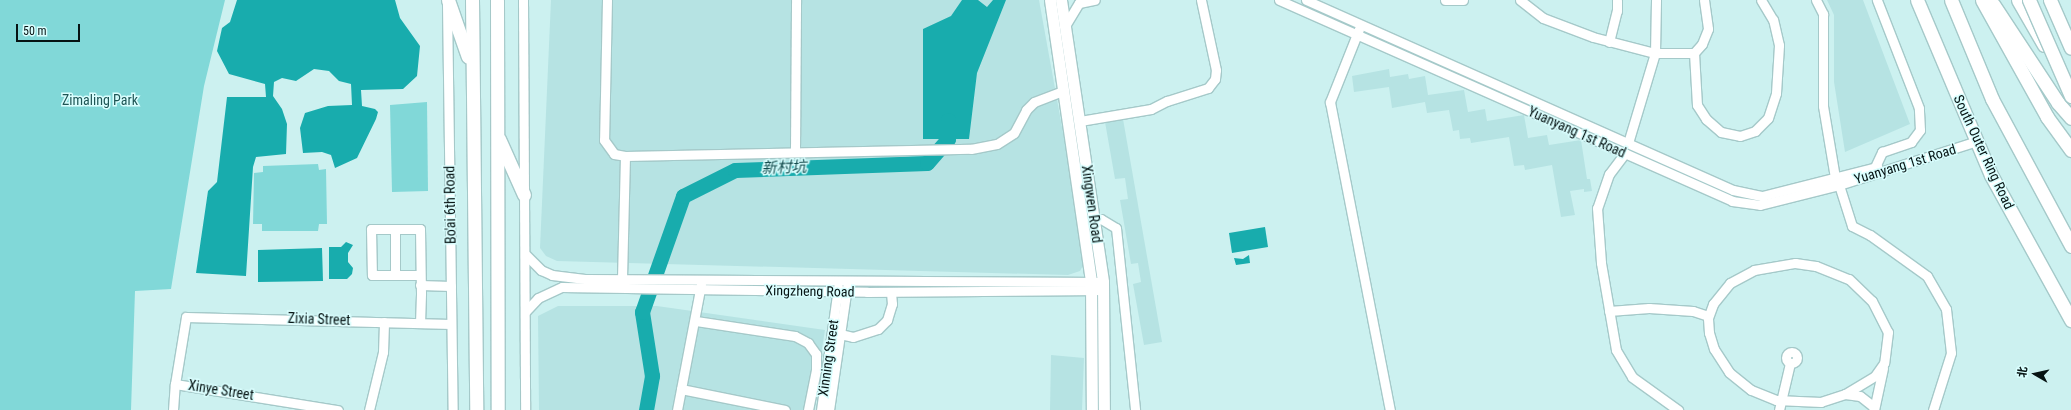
<!DOCTYPE html>
<html>
<head>
<meta charset="utf-8">
<style>
  body { margin:0 }
  #map { position:relative; width:2071px; height:410px; overflow:hidden; background:#ccf1f0; font-family:"Roboto Condensed","Noto Sans SC",sans-serif }
  div>[style] { position:absolute }
  [style*='--x'] { left:calc(var(--x)*1px); top:calc(var(--y)*1px); width:calc(var(--w)*1px); rotate:calc(var(--a)*1deg) }
  .built>* { inset:0; background:#b6e3e3 }
  .green>* { inset:0; background:#81d8d8 }
  .water>* { inset:0; background:#18acad }
  .river>* { height:15px; margin:-7.5px; padding:0 7.5px; transform-origin:7.5px; border-radius:7.5px; background:#18acad }
  .roads { filter:drop-shadow(1px 0 #a5c9c9) drop-shadow(-1px 0 #a5c9c9) drop-shadow(0 1px #a5c9c9) drop-shadow(0 -1px #a5c9c9) }
  .minor>* { height:9px; margin:-4.5px; padding:0 4.5px; transform-origin:4.5px; border-radius:4.5px; background:#fff }
  .minor>.ring { margin:-4.5px; padding:0; box-sizing:content-box; background:none; border:9px solid #fff; border-radius:50% }
  .major>* { height:11px; margin:-5.5px; padding:0 5.5px; transform-origin:5.5px; border-radius:5.5px; background:#fff }
  .highway>* { height:13px; margin:-6.5px; padding:0 6.5px; transform-origin:6.5px; border-radius:6.5px; background:#fff }
  .bridges { filter:drop-shadow(1px 0 #a5c9c9) drop-shadow(-1px 0 #a5c9c9) drop-shadow(0 1px #a5c9c9) drop-shadow(0 -1px #a5c9c9) }
  .highway-bridge>* { height:13px; margin:-6.5px; padding:0 6.5px; transform-origin:6.5px; border-radius:6.5px; background:#fff }
  span { translate:-50% -50%; white-space:nowrap; text-align:center; line-height:1.15; -webkit-text-stroke:3px #d9fefe; paint-order:stroke }
  .park-label { font-size:14px; color:#1e5555 }
  .street-label { font-size:14px; color:#061313 }
  .water-label { font-size:15px; color:#0e4849; font-style:italic }
  .north { position:absolute; left:2015px; top:354px; width:40px; height:40px; -webkit-text-stroke:3px #d9fefe; paint-order:stroke; rotate:279deg; font-size:11px; font-weight:700; line-height:16px; text-align:center; color:#061313 }
  .north::after { content:''; display:block; margin:auto; width:14px; height:18px; background:#061313; clip-path:polygon(50% 0,100% 100%,50% 72%,0 100%) }
  .scale { position:absolute; left:16px; top:24px; width:64px; height:18px; box-sizing:border-box; border:2px solid #061313; border-top:0; padding-left:5px; font-size:12px; line-height:14px; white-space:nowrap; color:#061313; -webkit-text-stroke:3px #d9fefe; paint-order:stroke }
</style>
</head>
<body>
<div id="map">
  <div class="built">
    <div style="clip-path:polygon(551px 0,1039px 0,1079px 221px,1084px 264px,1080px 271px,1068px 275px,557px 261px,546px 256px,540px 248px)"></div>
    <div style="clip-path:polygon(1827px 0,1863px 0,1910px 124px,1845px 152px,1834px 82px,1834px 15px)"></div>
    <div style="clip-path:polygon(1389px 69px,1390px 77px,1408px 74px,1409px 79px,1425px 76px,1428px 95px,1464px 90px,1468px 112px,1485px 109px,1487px 121px,1524px 115px,1528px 138px,1547px 135px,1549px 145px,1581px 140px,1587px 179px,1590px 179px,1592px 191px,1584px 192px,1584px 189px,1570px 191px,1575px 215px,1561px 217px,1552px 165px,1525px 170px,1524px 165px,1514px 166px,1509px 137px,1471px 143px,1470px 138px,1460px 139px,1459px 130px,1453px 131px,1449px 110px,1427px 113px,1425px 102px,1392px 108px,1389px 87px,1354px 92px,1352px 76px)"></div>
    <div style="clip-path:polygon(1123px 119px,1162px 342px,1144px 345px,1133px 284px,1141px 282px,1138px 263px,1131px 264px,1120px 200px,1128px 199px,1125px 178px,1115px 179px,1105px 122px)"></div>
    <div style="clip-path:polygon(558px 306px,657px 306px,825px 330px,812px 410px,539px 410px,538px 316px)"></div>
    <div style="clip-path:polygon(1051px 355px,1084px 358px,1082px 410px,1050px 410px)"></div>
  </div>
  <div class="green">
    <div style="clip-path:polygon(0 0,225px 0,204px 86px,171px 289px,135px 291px,131px 410px,0 410px)"></div>
    <div style="clip-path:polygon(427px 102px,428px 191px,392px 192px,390px 105px)"></div>
    <div style="clip-path:polygon(318px 164px,319px 170px,326px 169px,327px 224px,319px 224px,318px 231px,262px 231px,262px 224px,253px 224px,254px 173px,263px 172px,263px 166px)"></div>
  </div>
  <div class="water">
    <div style="clip-path:polygon(237px 0,395px 0,400px 18px,420px 46px,417px 76px,403px 89px,361px 90px,362px 106px,375px 109px,378px 112px,376px 119px,357px 158px,335px 168px,331px 155px,322px 152px,303px 153px,300px 128px,305px 113px,328px 106px,352px 105px,351px 84px,339px 81px,329px 71px,314px 69px,296px 81px,282px 78px,274px 82px,273px 96px,282px 109px,287px 124px,286px 154px,256px 157px,253px 167px,246px 276px,196px 273px,208px 191px,217px 182px,227px 97px,266px 97px,265px 84px,229px 74px,217px 51px,222px 28px,230px 22px)"></div>
    <div style="clip-path:polygon(962px 0,978px 0,987px 7px,993px 0,1006px 0,977px 73px,969px 139px,923px 139px,923px 29px,951px 16px)"></div>
    <div style="clip-path:polygon(1265px 227px,1268px 247px,1232px 253px,1229px 233px)"></div>
    <div style="clip-path:polygon(346px 242px,353px 245px,348px 253px,348px 262px,353px 268px,352px 274px,347px 279px,329px 279px,329px 247px,341px 247px)"></div>
    <div style="clip-path:polygon(322px 248px,323px 281px,258px 282px,258px 250px)"></div>
    <div style="clip-path:polygon(1249px 255px,1250px 263px,1236px 265px,1234px 258px,1243px 259px)"></div>
  </div>
  <div class="river">
    <div style="--x:646;--y:410;--w:35;--a:-80"></div>
    <div style="--x:652;--y:376;--w:65;--a:-98.9"></div>
    <div style="--x:642;--y:312;--w:123;--a:-70.5"></div>
    <div style="--x:683;--y:196;--w:58;--a:-26.6"></div>
    <div style="--x:735;--y:170;--w:192;--a:-2.1"></div>
    <div style="--x:927;--y:163;--w:32;--a:-49"></div>
    <div style="--x:948;--y:139;--w:19;--a:-90"></div>
  </div>
  <div class="roads">
    <div class="minor">
      <div style="--x:523;--y:0;--w:410;--a:89.7"></div>
      <div style="--x:607;--y:0;--w:140;--a:91.2"></div>
      <div style="--x:604;--y:140;--w:17;--a:54"></div>
      <div style="--x:614;--y:154;--w:11;--a:10"></div>
      <div style="--x:625;--y:156;--w:123;--a:91.4"></div>
      <div style="--x:1279;--y:0;--w:496;--a:23.9"></div>
      <div style="--x:1732;--y:201;--w:28;--a:8"></div>
      <div style="--x:1760;--y:205;--w:81;--a:-14.2"></div>
      <div style="--x:1839;--y:185;--w:145;--a:-17.7"></div>
      <div style="--x:1306;--y:0;--w:467;--a:24"></div>
      <div style="--x:1733;--y:190;--w:30;--a:12"></div>
      <div style="--x:1762;--y:196;--w:119;--a:-14.2"></div>
      <div style="--x:1445;--y:0;--w:18;--a:0"></div>
      <div style="--x:1520;--y:0;--w:29;--a:38"></div>
      <div style="--x:1543;--y:18;--w:53;--a:20.8"></div>
      <div style="--x:1593;--y:37;--w:64;--a:14.5"></div>
      <div style="--x:1655;--y:53;--w:39;--a:0"></div>
      <div style="--x:1704;--y:0;--w:29;--a:82"></div>
      <div style="--x:1708;--y:29;--w:16;--a:112"></div>
      <div style="--x:1702;--y:44;--w:12;--a:132"></div>
      <div style="--x:1694;--y:53;--w:52;--a:86.7"></div>
      <div style="--x:1697;--y:105;--w:17;--a:57"></div>
      <div style="--x:1706;--y:119;--w:20;--a:41"></div>
      <div style="--x:1721;--y:132;--w:19;--a:12"></div>
      <div style="--x:1740;--y:136;--w:16;--a:-18"></div>
      <div style="--x:1755;--y:131;--w:18;--a:-45"></div>
      <div style="--x:1768;--y:118;--w:26;--a:-72"></div>
      <div style="--x:1776;--y:93;--w:48;--a:-86.4"></div>
      <div style="--x:1779;--y:45;--w:26;--a:-103"></div>
      <div style="--x:1773;--y:20;--w:23;--a:-121"></div>
      <div style="--x:1816;--y:0;--w:16;--a:63"></div>
      <div style="--x:1823;--y:14;--w:92;--a:90"></div>
      <div style="--x:1823;--y:106;--w:73;--a:80.5"></div>
      <div style="--x:447;--y:5;--w:405;--a:89.2"></div>
      <div style="--x:1065;--y:26;--w:27;--a:-59"></div>
      <div style="--x:1079;--y:3;--w:16;--a:-11"></div>
      <div style="--x:1359;--y:29;--w:79;--a:111.7"></div>
      <div style="--x:1330;--y:102;--w:314;--a:79"></div>
      <div style="--x:1609;--y:42;--w:32;--a:-76"></div>
      <div style="--x:1617;--y:11;--w:11;--a:-90"></div>
      <div style="--x:1080;--y:121;--w:72;--a:-9.6"></div>
      <div style="--x:1151;--y:109;--w:18;--a:-27"></div>
      <div style="--x:1167;--y:101;--w:43;--a:-17.6"></div>
      <div style="--x:1208;--y:88;--w:11;--a:-52"></div>
      <div style="--x:1215;--y:79;--w:9;--a:-84"></div>
      <div style="--x:1216;--y:70;--w:72;--a:-102.1"></div>
      <div style="--x:1628;--y:143;--w:94;--a:-73.3"></div>
      <div style="--x:1655;--y:53;--w:53;--a:-88.9"></div>
      <div style="--x:795;--y:151;--w:151;--a:-89.6"></div>
      <div style="--x:1625;--y:153;--w:26;--a:127"></div>
      <div style="--x:1609;--y:174;--w:36;--a:109"></div>
      <div style="--x:1597;--y:208;--w:55;--a:85.8"></div>
      <div style="--x:1601;--y:263;--w:88;--a:80.2"></div>
      <div style="--x:1616;--y:350;--w:31;--a:59"></div>
      <div style="--x:1632;--y:377;--w:57;--a:35.7"></div>
      <div style="--x:625;--y:156;--w:346;--a:-1.2"></div>
      <div style="--x:971;--y:149;--w:26;--a:-11"></div>
      <div style="--x:997;--y:144;--w:20;--a:-33"></div>
      <div style="--x:1014;--y:133;--w:26;--a:-62"></div>
      <div style="--x:1026;--y:110;--w:11;--a:-45"></div>
      <div style="--x:1034;--y:102;--w:31;--a:-21"></div>
      <div style="--x:1875;--y:167;--w:17;--a:-65"></div>
      <div style="--x:1882;--y:152;--w:31;--a:-19"></div>
      <div style="--x:1911;--y:142;--w:15;--a:-53"></div>
      <div style="--x:1920;--y:130;--w:22;--a:-93"></div>
      <div style="--x:1919;--y:108;--w:116;--a:-111.3"></div>
      <div style="--x:1839;--y:185;--w:43;--a:72.4"></div>
      <div style="--x:1852;--y:226;--w:20;--a:27"></div>
      <div style="--x:1870;--y:235;--w:70;--a:35.7"></div>
      <div style="--x:1927;--y:276;--w:38;--a:60"></div>
      <div style="--x:1946;--y:309;--w:44;--a:83.5"></div>
      <div style="--x:1951;--y:353;--w:60;--a:107.5"></div>
      <div style="--x:1095;--y:220;--w:6;--a:-9"></div>
      <div style="--x:1101;--y:219;--w:17;--a:31"></div>
      <div style="--x:1116;--y:228;--w:183;--a:84"></div>
      <div style="--x:395;--y:229;--w:46;--a:90"></div>
      <div style="--x:525;--y:254;--w:23;--a:45"></div>
      <div style="--x:541;--y:270;--w:12;--a:24"></div>
      <div style="--x:552;--y:275;--w:35;--a:7"></div>
      <div style="--x:587;--y:279;--w:516;--a:0.33"></div>
      <div style="--x:1795;--y:263;--w:21;--a:8"></div>
      <div style="--x:1816;--y:266;--w:35;--a:22"></div>
      <div style="--x:1849;--y:279;--w:32;--a:44"></div>
      <div style="--x:1872;--y:301;--w:35;--a:63"></div>
      <div style="--x:1888;--y:332;--w:31;--a:97"></div>
      <div style="--x:1884;--y:363;--w:16;--a:125"></div>
      <div style="--x:1875;--y:376;--w:35;--a:149"></div>
      <div style="--x:1845;--y:394;--w:25;--a:162"></div>
      <div style="--x:1821;--y:402;--w:45;--a:-177.5"></div>
      <div style="--x:1776;--y:400;--w:27;--a:-158"></div>
      <div style="--x:1751;--y:390;--w:28;--a:-141"></div>
      <div style="--x:1729;--y:372;--w:27;--a:-123"></div>
      <div style="--x:1714;--y:349;--w:17;--a:-107"></div>
      <div style="--x:1709;--y:333;--w:15;--a:-94"></div>
      <div style="--x:1708;--y:318;--w:15;--a:-70"></div>
      <div style="--x:1713;--y:304;--w:27;--a:-51"></div>
      <div style="--x:1730;--y:283;--w:27;--a:-28"></div>
      <div style="--x:1754;--y:270;--w:42;--a:-9.7"></div>
      <div style="--x:420;--y:285;--w:31;--a:2"></div>
      <div style="--x:1609;--y:311;--w:40;--a:-4.3"></div>
      <div style="--x:1649;--y:308;--w:44;--a:3.9"></div>
      <div style="--x:1693;--y:311;--w:16;--a:18"></div>
      <div style="--x:525;--y:312;--w:19;--a:-47"></div>
      <div style="--x:538;--y:298;--w:26;--a:-25"></div>
      <div style="--x:562;--y:287;--w:305;--a:0.9"></div>
      <div style="--x:867;--y:292;--w:236;--a:-0.5"></div>
      <div style="--x:696;--y:321;--w:100;--a:8.6"></div>
      <div style="--x:795;--y:336;--w:15;--a:28"></div>
      <div style="--x:808;--y:343;--w:14;--a:54"></div>
      <div style="--x:816;--y:354;--w:16;--a:90"></div>
      <div style="--x:816;--y:370;--w:41;--a:101.3"></div>
      <div style="--x:420;--y:323;--w:30;--a:-88"></div>
      <div style="--x:421;--y:293;--w:64;--a:-90.9"></div>
      <div style="--x:420;--y:229;--w:49;--a:180"></div>
      <div style="--x:371;--y:229;--w:46;--a:88.8"></div>
      <div style="--x:372;--y:275;--w:48;--a:0"></div>
      <div style="--x:840;--y:334;--w:13;--a:13"></div>
      <div style="--x:853;--y:337;--w:26;--a:-18"></div>
      <div style="--x:878;--y:329;--w:13;--a:-45"></div>
      <div style="--x:887;--y:320;--w:17;--a:-73"></div>
      <div style="--x:892;--y:304;--w:12;--a:-95"></div>
      <div class="ring" style="left:1786.5px;top:352.5px;width:2px;height:2px"></div>
      <div style="--x:175;--y:384;--w:165;--a:9.1"></div>
      <div style="--x:681;--y:389;--w:106;--a:11.4"></div>
      <div style="--x:1845;--y:394;--w:15;--a:8"></div>
      <div style="--x:1860;--y:396;--w:16;--a:38"></div>
      <div style="--x:1873;--y:406;--w:4;--a:76"></div>
      <div style="--x:173;--y:410;--w:26;--a:-86"></div>
      <div style="--x:175;--y:384;--w:68;--a:-80.7"></div>
      <div style="--x:186;--y:317;--w:265;--a:1.5"></div>
      <div style="--x:369;--y:410;--w:60;--a:-76.4"></div>
      <div style="--x:383;--y:352;--w:30;--a:-88"></div>
      <div style="--x:677;--y:410;--w:128;--a:-79.2"></div>
      <div style="--x:821;--y:410;--w:124;--a:-82.1"></div>
      <div style="--x:829;--y:410;--w:124;--a:-81.7"></div>
      <div style="--x:1779;--y:410;--w:48;--a:-76.8"></div>
      <div style="--x:1874;--y:410;--w:43;--a:-77.9"></div>
    </div>
    <div class="major">
      <div style="--x:1050;--y:0;--w:285;--a:81.7"></div>
      <div style="--x:1091;--y:282;--w:128;--a:89.6"></div>
      <div style="--x:1061;--y:0;--w:285;--a:81.5"></div>
      <div style="--x:1103;--y:282;--w:128;--a:89.6"></div>
    </div>
    <div class="highway">
      <div style="--x:448;--y:0;--w:60;--a:70.7"></div>
      <div style="--x:472;--y:0;--w:410;--a:89.4"></div>
      <div style="--x:497;--y:0;--w:410;--a:89.9"></div>
      <div style="--x:1917;--y:0;--w:190;--a:67.1"></div>
      <div style="--x:1991;--y:175;--w:166;--a:61.1"></div>
      <div style="--x:1951;--y:0;--w:107;--a:67.5"></div>
      <div style="--x:1992;--y:99;--w:167;--a:61.7"></div>
      <div style="--x:1982;--y:0;--w:134;--a:60.9"></div>
      <div style="--x:2047;--y:117;--w:41;--a:54"></div>
      <div style="--x:2018;--y:0;--w:52;--a:60"></div>
      <div style="--x:2050;--y:0;--w:52;--a:66.4"></div>
      <div style="--x:1993;--y:4;--w:118;--a:56.7"></div>
      <div style="--x:2058;--y:103;--w:20;--a:49"></div>
      <div style="--x:499;--y:139;--w:61;--a:65.9"></div>
    </div>
  </div>
  <div class="bridges">
    <div class="highway-bridge">
      <div style="--x:2029;--y:0;--w:105;--a:66.4"></div>
    </div>
  </div>
  <div class="park-label">
    <span style="left:100px;top:100px">Zimaling Park</span>
  </div>
  <div class="street-label">
    <span style="left:1577px;top:132px;rotate:24deg">Yuanyang 1st Road</span>
    <span style="left:1984px;top:152px;rotate:65deg">South Outer Ring Road</span>
    <span style="left:1905px;top:164px;rotate:-17deg">Yuanyang 1st Road</span>
    <span style="left:1092px;top:204px;rotate:82deg">Xingwen Road</span>
    <span style="left:450px;top:205px;rotate:-91deg">Bo'ai 6th Road</span>
    <span style="left:810px;top:291px;rotate:1deg">Xingzheng Road</span>
    <span style="left:319px;top:319px;rotate:2deg">Zixia Street</span>
    <span style="left:828px;top:358px;rotate:-82deg">Xinning Street</span>
    <span style="left:221px;top:390px;rotate:9deg">Xinye Street</span>
  </div>
  <div class="water-label">
    <span style="left:784px;top:168px;rotate:-2deg">新村坑</span>
  </div>
  <div class="north">北</div>
  <div class="scale">50 m</div>
</div>
</body>
</html>
